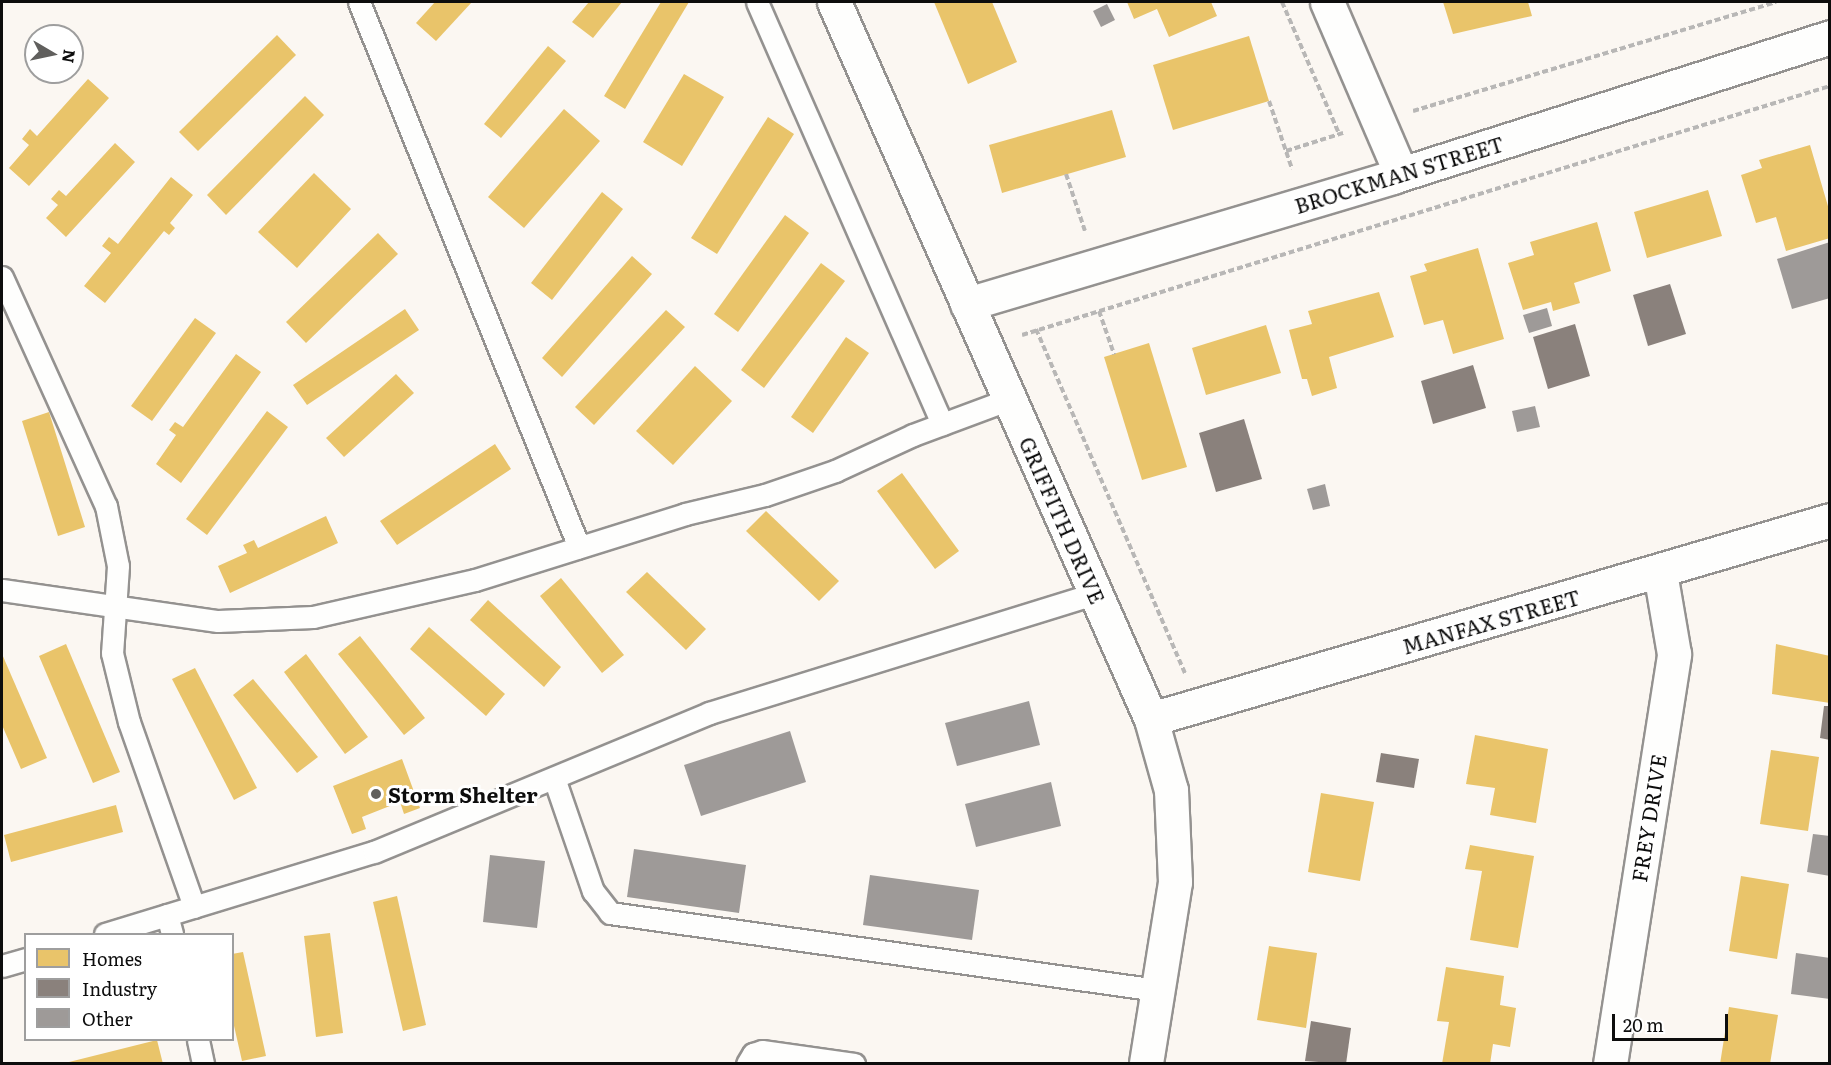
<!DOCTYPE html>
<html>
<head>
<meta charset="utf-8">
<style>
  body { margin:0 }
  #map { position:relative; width:1831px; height:1065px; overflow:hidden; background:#fbf7f2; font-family:Literata,serif }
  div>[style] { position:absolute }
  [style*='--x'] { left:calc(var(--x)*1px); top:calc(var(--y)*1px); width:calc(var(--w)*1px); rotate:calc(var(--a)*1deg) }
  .homes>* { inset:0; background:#e9c46a }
  .industry>* { inset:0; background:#8a817c }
  .building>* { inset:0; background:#9e9a98 }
  .path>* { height:4px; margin-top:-2px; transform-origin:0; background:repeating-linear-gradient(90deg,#b8b7b6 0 6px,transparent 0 9px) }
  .roads { filter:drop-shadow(2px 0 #949290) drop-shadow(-2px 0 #949290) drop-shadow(0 2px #949290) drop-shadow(0 -2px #949290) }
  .service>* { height:21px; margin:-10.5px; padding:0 10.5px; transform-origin:10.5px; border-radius:10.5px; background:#fefefd }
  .minor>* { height:33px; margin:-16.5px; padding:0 16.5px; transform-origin:16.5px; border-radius:16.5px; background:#fefefd }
  .tertiary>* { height:33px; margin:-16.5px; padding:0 16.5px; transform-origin:16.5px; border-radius:16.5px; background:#fefefd }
  .dots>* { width:16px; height:16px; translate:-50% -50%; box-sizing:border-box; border:3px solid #fff; border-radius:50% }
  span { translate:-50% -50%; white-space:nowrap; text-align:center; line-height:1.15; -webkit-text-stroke:6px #fff; paint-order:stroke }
  .street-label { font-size:21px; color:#0d0d0d }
  .poi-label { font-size:21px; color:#0d0d0d; font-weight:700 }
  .left { translate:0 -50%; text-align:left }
  .frame { position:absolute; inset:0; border:3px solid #0d0d0d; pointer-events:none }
  .legend { position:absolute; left:24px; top:933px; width:210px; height:108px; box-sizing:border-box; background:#fff; border:2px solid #9e9e9e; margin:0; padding:8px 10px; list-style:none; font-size:18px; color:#0d0d0d }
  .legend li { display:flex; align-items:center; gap:12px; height:30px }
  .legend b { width:30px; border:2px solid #9e9e9e }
  .north { position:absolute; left:24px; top:24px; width:60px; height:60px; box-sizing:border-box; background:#fff; border:2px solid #9e9e9e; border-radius:50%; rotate:99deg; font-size:16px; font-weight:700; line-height:24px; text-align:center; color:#0d0d0d }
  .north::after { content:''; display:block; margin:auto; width:21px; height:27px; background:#605f5d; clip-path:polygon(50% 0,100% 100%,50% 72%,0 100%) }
  .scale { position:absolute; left:1612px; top:1014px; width:116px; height:27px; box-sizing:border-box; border:3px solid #0d0d0d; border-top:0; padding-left:8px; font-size:18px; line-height:21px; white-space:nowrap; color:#0d0d0d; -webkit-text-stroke:4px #fff; paint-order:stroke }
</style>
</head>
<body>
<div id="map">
  <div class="homes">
    <div style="clip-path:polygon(435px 2px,472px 2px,436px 41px,416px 23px)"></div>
    <div style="clip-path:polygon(589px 2px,622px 2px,593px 38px,572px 22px)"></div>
    <div style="clip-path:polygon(661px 2px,689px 2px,625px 109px,604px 96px)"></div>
    <div style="clip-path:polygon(934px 2px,992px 2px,1017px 62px,968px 84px)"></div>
    <div style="clip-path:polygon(1127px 2px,1211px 2px,1217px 16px,1169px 37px,1157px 9px,1134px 19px)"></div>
    <div style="clip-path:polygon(1443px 2px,1528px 2px,1532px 16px,1453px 34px)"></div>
    <div style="clip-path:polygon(277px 35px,296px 55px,198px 151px,179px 132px)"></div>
    <div style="clip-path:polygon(1249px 36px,1269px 101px,1173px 130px,1153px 65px)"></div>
    <div style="clip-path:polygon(548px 46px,566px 61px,501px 138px,484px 124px)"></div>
    <div style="clip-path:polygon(684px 74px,724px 97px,682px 166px,643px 142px)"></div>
    <div style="clip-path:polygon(88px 79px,109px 98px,29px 186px,9px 168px,29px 145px,22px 139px,30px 129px,37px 136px)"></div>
    <div style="clip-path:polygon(305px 96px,324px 115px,226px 215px,207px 195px)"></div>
    <div style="clip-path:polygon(564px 109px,600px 141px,524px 228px,488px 197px)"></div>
    <div style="clip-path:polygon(1112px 110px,1126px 157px,1002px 193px,989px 145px)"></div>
    <div style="clip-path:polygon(768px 117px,794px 134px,717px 254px,691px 238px)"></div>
    <div style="clip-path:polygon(115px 143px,135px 162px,66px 237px,46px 218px,58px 205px,51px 199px,59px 190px,66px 196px)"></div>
    <div style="clip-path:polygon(1810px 145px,1830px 213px,1830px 238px,1786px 251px,1776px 217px,1756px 223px,1741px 175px,1762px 168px,1759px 160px)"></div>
    <div style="clip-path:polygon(314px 173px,351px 209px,297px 268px,258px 232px)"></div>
    <div style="clip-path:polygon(171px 177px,193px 195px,170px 223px,175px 228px,169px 235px,164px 231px,105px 303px,84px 286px,111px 253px,102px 246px,109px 237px,118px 244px)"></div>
    <div style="clip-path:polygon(1708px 190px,1722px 236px,1647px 258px,1634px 212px)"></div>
    <div style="clip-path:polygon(602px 192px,623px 209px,552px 300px,531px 283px)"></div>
    <div style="clip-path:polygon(785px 215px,809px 233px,738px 332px,714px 314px)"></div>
    <div style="clip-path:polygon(1597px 222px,1611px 271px,1574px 283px,1580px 303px,1553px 311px,1551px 302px,1523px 310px,1508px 263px,1534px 255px,1530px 242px)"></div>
    <div style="clip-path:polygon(378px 233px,398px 254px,306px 343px,286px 322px)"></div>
    <div style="clip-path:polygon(1478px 248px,1504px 339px,1453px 354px,1443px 320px,1424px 325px,1410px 276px,1427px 271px,1424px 264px)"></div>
    <div style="clip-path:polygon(632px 256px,652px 274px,562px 377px,542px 358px)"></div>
    <div style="clip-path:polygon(821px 263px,845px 281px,764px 388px,741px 370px)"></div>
    <div style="clip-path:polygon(1379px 292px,1394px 337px,1329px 357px,1337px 388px,1312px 396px,1307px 379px,1302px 379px,1289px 330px,1312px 324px,1308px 311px)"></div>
    <div style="clip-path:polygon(405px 309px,419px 330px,307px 405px,293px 385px)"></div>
    <div style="clip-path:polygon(666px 310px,685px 327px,594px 425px,575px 407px)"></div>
    <div style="clip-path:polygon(195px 318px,216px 333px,152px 421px,131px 406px)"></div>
    <div style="clip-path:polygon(1266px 325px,1281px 373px,1206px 395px,1192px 348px)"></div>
    <div style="clip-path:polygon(846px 337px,869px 353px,813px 433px,791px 417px)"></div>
    <div style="clip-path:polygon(1149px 343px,1187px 467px,1142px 480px,1104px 357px)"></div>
    <div style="clip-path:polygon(236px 354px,261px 372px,181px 483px,156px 464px,176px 435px,169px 430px,175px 422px,183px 427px)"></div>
    <div style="clip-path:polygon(695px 366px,732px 401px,673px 465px,636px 431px)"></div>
    <div style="clip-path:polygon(396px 374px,414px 393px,344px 457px,326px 438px)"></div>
    <div style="clip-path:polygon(267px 411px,288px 427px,207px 535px,186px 519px)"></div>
    <div style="clip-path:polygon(49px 412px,85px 527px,58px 536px,22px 421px)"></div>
    <div style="clip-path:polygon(495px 444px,511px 469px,397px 545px,380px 521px)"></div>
    <div style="clip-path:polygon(902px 473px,959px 551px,935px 569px,877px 491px)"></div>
    <div style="clip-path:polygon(766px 511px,839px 581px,819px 601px,746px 531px)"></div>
    <div style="clip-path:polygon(326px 516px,338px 543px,230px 593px,218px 566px,247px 553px,243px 545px,254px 540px,258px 548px)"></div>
    <div style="clip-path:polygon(647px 572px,706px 629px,686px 650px,626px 592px)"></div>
    <div style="clip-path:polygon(561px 578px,624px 655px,602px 673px,540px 596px)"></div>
    <div style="clip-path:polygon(488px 600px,561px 667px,544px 687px,470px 620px)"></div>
    <div style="clip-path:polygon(429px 627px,505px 694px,486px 716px,410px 649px)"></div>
    <div style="clip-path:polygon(360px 636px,425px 718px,404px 735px,338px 654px)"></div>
    <div style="clip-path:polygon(66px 644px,120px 772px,93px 783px,39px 656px)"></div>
    <div style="clip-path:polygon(1776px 644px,1830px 656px,1830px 703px,1772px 694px)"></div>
    <div style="clip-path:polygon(2px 654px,47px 758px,21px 769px,2px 725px)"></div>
    <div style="clip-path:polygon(306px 654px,368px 737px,345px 754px,284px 672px)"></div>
    <div style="clip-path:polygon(195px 668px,257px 788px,234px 800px,172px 679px)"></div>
    <div style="clip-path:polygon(253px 679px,318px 757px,297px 773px,233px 695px)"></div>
    <div style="clip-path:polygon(1475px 735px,1548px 749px,1536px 823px,1490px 815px,1495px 788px,1466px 784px)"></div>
    <div style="clip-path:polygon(1771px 750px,1819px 757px,1808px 831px,1760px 824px)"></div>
    <div style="clip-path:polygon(402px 759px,420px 808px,404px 814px,400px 802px,362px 817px,366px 829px,352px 834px,333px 786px)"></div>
    <div style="clip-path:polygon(1321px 793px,1374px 802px,1360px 881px,1308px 872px)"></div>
    <div style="clip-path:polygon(116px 805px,123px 832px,11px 862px,4px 835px)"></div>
    <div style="clip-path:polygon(1470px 845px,1534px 856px,1518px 948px,1470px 940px,1482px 871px,1465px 869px)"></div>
    <div style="clip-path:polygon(1741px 876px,1789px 884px,1777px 959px,1729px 951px)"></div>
    <div style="clip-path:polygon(397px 896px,426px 1025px,403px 1031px,373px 902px)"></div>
    <div style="clip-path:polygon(330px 933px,343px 1033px,316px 1037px,304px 936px)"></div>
    <div style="clip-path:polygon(1269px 946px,1317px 953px,1306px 1028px,1257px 1020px)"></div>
    <div style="clip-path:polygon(243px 952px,266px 1056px,242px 1061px,232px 1017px,232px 954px)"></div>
    <div style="clip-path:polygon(1446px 967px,1504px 976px,1500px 1005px,1516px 1008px,1510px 1047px,1493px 1044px,1490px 1064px,1442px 1064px,1449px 1022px,1437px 1021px)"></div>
    <div style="clip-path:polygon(1729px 1007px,1778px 1015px,1770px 1064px,1720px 1064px)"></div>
    <div style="clip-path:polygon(157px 1040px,163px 1064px,65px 1064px,65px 1063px)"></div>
  </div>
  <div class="industry">
    <div style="clip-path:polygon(1670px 284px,1686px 334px,1648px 346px,1633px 295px)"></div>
    <div style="clip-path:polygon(1575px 324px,1590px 376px,1548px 389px,1533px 337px)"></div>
    <div style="clip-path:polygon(1473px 365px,1486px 408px,1433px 424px,1421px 381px)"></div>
    <div style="clip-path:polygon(1244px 419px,1262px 479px,1216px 492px,1199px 433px)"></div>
    <div style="clip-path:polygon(1824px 706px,1830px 706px,1830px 740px,1820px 738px)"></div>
    <div style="clip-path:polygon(1381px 753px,1419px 759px,1414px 788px,1376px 782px)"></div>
    <div style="clip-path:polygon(1311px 1021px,1351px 1028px,1346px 1064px,1305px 1061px)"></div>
  </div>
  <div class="building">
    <div style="clip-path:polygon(1107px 4px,1115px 20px,1101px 27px,1093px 11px)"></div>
    <div style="clip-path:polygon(1830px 242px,1830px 298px,1792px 309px,1777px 259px)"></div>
    <div style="clip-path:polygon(1547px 308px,1552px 326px,1529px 333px,1523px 315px)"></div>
    <div style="clip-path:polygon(1535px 406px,1540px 427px,1517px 432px,1512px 411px)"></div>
    <div style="clip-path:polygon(1325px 484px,1330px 506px,1313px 510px,1307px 489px)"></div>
    <div style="clip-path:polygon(1029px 701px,1040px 745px,957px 766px,945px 723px)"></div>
    <div style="clip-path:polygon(790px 731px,806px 782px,701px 816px,684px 765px)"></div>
    <div style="clip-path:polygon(1051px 782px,1061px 826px,976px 847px,965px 804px)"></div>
    <div style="clip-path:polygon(1813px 834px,1830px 836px,1830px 876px,1807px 872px)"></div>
    <div style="clip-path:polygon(634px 849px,746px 865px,739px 913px,627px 897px)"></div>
    <div style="clip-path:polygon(490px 855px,545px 861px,537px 928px,483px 922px)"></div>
    <div style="clip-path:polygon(870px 875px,979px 890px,972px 940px,863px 925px)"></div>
    <div style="clip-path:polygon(1796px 953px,1830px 958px,1830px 999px,1791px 994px)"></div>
  </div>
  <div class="path">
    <div style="--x:1282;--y:2;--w:144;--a:66.6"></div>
    <div style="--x:1269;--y:101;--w:72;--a:71.3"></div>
    <div style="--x:1413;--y:111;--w:379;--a:-16.7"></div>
    <div style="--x:1286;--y:151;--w:60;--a:-17.5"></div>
    <div style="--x:1066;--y:174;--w:60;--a:71.6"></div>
    <div style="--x:1099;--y:311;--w:46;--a:70.8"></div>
    <div style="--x:1036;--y:329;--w:375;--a:66.6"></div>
    <div style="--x:1022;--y:335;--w:845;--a:-17.13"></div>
  </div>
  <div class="roads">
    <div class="service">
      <div style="--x:359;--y:2;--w:588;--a:68.02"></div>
      <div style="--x:757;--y:2;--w:461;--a:66.3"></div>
      <div style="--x:2;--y:277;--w:252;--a:65.6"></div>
      <div style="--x:106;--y:506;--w:61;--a:78.7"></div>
      <div style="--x:118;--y:566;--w:87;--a:93.9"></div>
      <div style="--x:112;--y:653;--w:71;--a:76.2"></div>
      <div style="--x:129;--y:722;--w:196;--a:70.6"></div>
      <div style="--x:2;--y:590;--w:218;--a:8.2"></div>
      <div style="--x:218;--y:621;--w:95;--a:-2.4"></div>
      <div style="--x:313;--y:617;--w:166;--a:-12.9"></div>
      <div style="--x:475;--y:580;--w:220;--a:-17.4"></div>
      <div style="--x:685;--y:514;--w:82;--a:-13.4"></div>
      <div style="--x:765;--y:495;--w:74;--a:-18.9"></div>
      <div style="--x:835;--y:471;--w:86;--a:-24.8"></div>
      <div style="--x:913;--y:435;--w:103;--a:-20.4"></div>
      <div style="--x:554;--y:778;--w:120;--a:71"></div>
      <div style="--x:593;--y:891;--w:28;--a:52"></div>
      <div style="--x:610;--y:913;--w:552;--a:8.01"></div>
      <div style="--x:167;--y:915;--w:20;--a:75"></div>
      <div style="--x:105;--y:934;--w:281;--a:-17"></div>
      <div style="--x:374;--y:852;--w:363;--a:-22.5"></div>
      <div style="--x:709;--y:713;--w:405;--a:-17.2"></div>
      <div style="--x:2;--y:966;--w:25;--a:-16"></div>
      <div style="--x:198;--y:1040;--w:25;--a:78"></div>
      <div style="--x:747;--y:1064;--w:12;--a:-59"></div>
      <div style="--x:753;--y:1054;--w:9;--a:-18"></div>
      <div style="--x:762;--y:1051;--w:93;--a:8"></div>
    </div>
    <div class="minor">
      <div style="--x:1327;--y:2;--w:187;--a:66.7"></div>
      <div style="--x:967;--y:304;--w:444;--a:-16.6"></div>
      <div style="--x:1392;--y:177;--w:460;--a:-17.7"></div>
      <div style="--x:1151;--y:719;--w:708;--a:-16.33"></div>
      <div style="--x:1610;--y:1064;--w:415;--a:-81.1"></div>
      <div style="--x:1674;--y:654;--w:83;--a:-99.7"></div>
    </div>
    <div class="tertiary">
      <div style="--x:834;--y:2;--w:784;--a:66.15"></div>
      <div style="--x:1151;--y:719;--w:74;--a:74.3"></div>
      <div style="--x:1171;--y:790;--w:92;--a:87.5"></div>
      <div style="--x:1175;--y:882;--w:184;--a:99.1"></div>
    </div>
  </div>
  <div class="dots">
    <div style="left:376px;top:794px;background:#605f5d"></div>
  </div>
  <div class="street-label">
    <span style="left:1399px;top:174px;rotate:-17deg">BROCKMAN STREET</span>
    <span style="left:1063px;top:520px;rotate:66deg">GRIFFITH DRIVE</span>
    <span style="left:1491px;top:621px;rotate:-16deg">MANFAX STREET</span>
    <span style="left:1648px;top:818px;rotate:-81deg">FREY DRIVE</span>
  </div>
  <div class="poi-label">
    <span class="left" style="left:388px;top:794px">Storm Shelter</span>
  </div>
  <div class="frame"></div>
  <ul class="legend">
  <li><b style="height:16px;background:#e9c46a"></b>Homes</li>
  <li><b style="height:16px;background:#8a817c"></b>Industry</li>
  <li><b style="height:16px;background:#9e9a98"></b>Other</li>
  </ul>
  <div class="north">N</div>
  <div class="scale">20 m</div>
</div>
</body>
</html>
